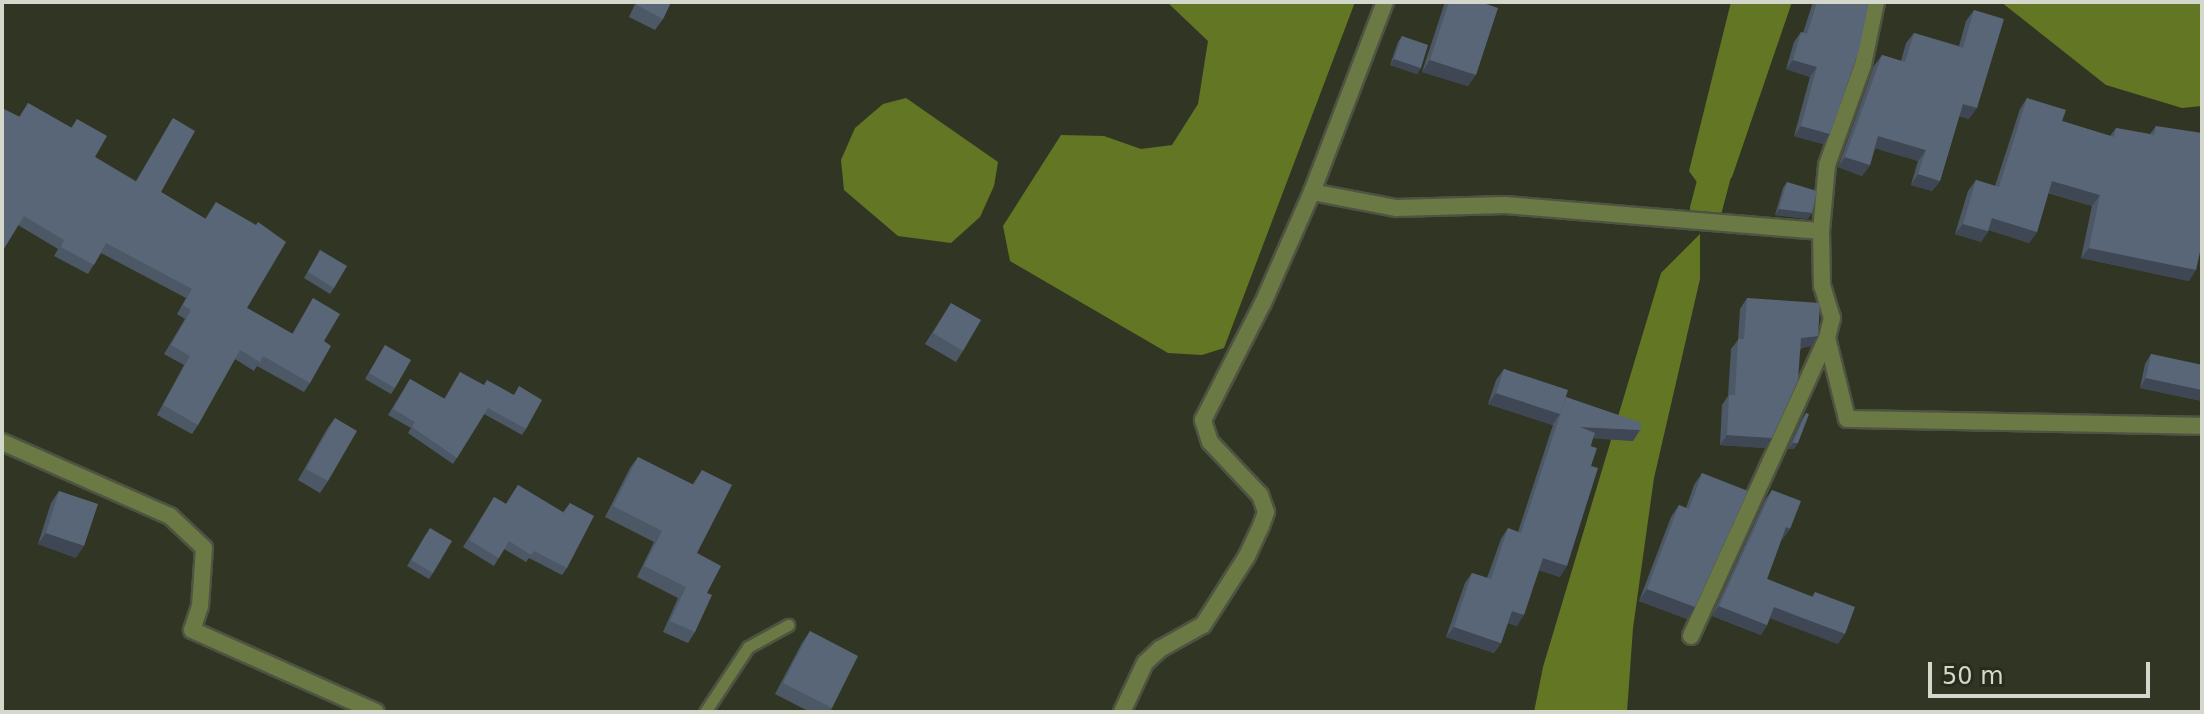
<!DOCTYPE html>
<html>
<head>
<meta charset="utf-8">
<style>
  body { margin:0 }
  #map { position:relative; width:2204px; height:714px; overflow:hidden; background:#313624; font-family:"DejaVu Sans",sans-serif }
  div>[style] { position:absolute }
  [style*='--x'] { left:calc(var(--x)*1px); top:calc(var(--y)*1px); width:calc(var(--w)*1px); rotate:calc(var(--a)*1deg) }
  .water>* { inset:0; background:#637624 }
  .canal>* { height:32px; margin:-16px; padding:0 16px; transform-origin:16px; border-radius:16px; background:#637624 }
  .roads { filter:drop-shadow(2px 0 #4e5342) drop-shadow(-2px 0 #4e5342) drop-shadow(0 2px #4e5342) drop-shadow(0 -2px #4e5342) }
  .service>* { height:11px; margin:-5.5px; padding:0 5.5px; transform-origin:5.5px; border-radius:5.5px; background:#6b7945 }
  .minor>* { height:16px; margin:-8px; padding:0 8px; transform-origin:8px; border-radius:8px; background:#6b7945 }
  .wall>* { inset:0; background:#4d5866 }
  .shaded-wall>* { inset:0; background:#3e4753 }
  .building>* { inset:0; background:#596677 }
  span { translate:-50% -50%; white-space:nowrap; text-align:center; line-height:1.15; -webkit-text-stroke:8px #272c1b; paint-order:stroke }
  .frame { position:absolute; inset:0; border:4px solid #d3d7cc; pointer-events:none }
  .scale { position:absolute; left:1928px; top:662px; width:222px; height:36px; box-sizing:border-box; border:4px solid #d3d7cc; border-top:0; padding-left:10px; font-size:24px; line-height:28px; white-space:nowrap; color:#d3d7cc; -webkit-text-stroke:6px #272c1b; paint-order:stroke }
</style>
</head>
<body>
<div id="map">
  <div class="water">
    <div style="clip-path:polygon(1167px 2px,1355px 2px,1224px 348px,1202px 355px,1168px 353px,1010px 261px,1003px 226px,1061px 135px,1104px 136px,1141px 149px,1172px 145px,1198px 104px,1208px 41px)"></div>
    <div style="clip-path:polygon(1731px 2px,1792px 2px,1732px 177px,1709px 199px,1689px 171px)"></div>
    <div style="clip-path:polygon(2001px 2px,2202px 2px,2202px 106px,2182px 108px,2106px 85px)"></div>
    <div style="clip-path:polygon(906px 98px,998px 162px,994px 186px,980px 217px,951px 243px,898px 236px,844px 190px,841px 160px,855px 128px,883px 104px)"></div>
    <div style="clip-path:polygon(1700px 234px,1700px 279px,1654px 478px,1633px 628px,1627px 712px,1534px 712px,1543px 667px,1661px 273px)"></div>
  </div>
  <div class="canal">
    <div style="--x:1706;--y:209;--w:55;--a:-75.2"></div>
  </div>
  <div class="roads">
    <div class="service">
      <div style="--x:705;--y:712;--w:78;--a:-56.5"></div>
      <div style="--x:748;--y:647;--w:46;--a:-28.8"></div>
    </div>
    <div class="minor">
      <div style="--x:1312;--y:192;--w:86;--a:10.8"></div>
      <div style="--x:1396;--y:208;--w:109;--a:-1.6"></div>
      <div style="--x:1505;--y:205;--w:317;--a:4.7"></div>
      <div style="--x:1827;--y:338;--w:83;--a:76.1"></div>
      <div style="--x:1847;--y:419;--w:355;--a:1.1"></div>
      <div style="--x:2;--y:442;--w:184;--a:23.8"></div>
      <div style="--x:170;--y:516;--w:47;--a:43.3"></div>
      <div style="--x:204;--y:548;--w:58;--a:93.9"></div>
      <div style="--x:200;--y:606;--w:25;--a:108"></div>
      <div style="--x:192;--y:630;--w:201;--a:24"></div>
      <div style="--x:1691;--y:636;--w:328;--a:-65.5"></div>
      <div style="--x:1827;--y:338;--w:21;--a:-76"></div>
      <div style="--x:1832;--y:318;--w:34;--a:-107"></div>
      <div style="--x:1822;--y:286;--w:55;--a:-91"></div>
      <div style="--x:1821;--y:231;--w:66;--a:-84.8"></div>
      <div style="--x:1827;--y:165;--w:106;--a:-70.2"></div>
      <div style="--x:1863;--y:65;--w:64;--a:-78.3"></div>
      <div style="--x:1122;--y:712;--w:54;--a:-64.9"></div>
      <div style="--x:1145;--y:663;--w:21;--a:-43"></div>
      <div style="--x:1160;--y:649;--w:49;--a:-29.2"></div>
      <div style="--x:1203;--y:625;--w:82;--a:-57.5"></div>
      <div style="--x:1247;--y:556;--w:33;--a:-65"></div>
      <div style="--x:1261;--y:526;--w:15;--a:-70"></div>
      <div style="--x:1266;--y:512;--w:18;--a:-109"></div>
      <div style="--x:1260;--y:495;--w:73;--a:-133.3"></div>
      <div style="--x:1210;--y:442;--w:23;--a:-108"></div>
      <div style="--x:1203;--y:420;--w:131;--a:-62.9"></div>
      <div style="--x:1263;--y:303;--w:121;--a:-66.2"></div>
      <div style="--x:1312;--y:192;--w:204;--a:-69"></div>
    </div>
  </div>
  <div class="wall">
    <div style="clip-path:polygon(636px 2px,671px 2px,663px 19px,655px 30px,629px 17px)"></div>
    <div style="clip-path:polygon(1445px 2px,1480px 2px,1468px 86px,1422px 72px)"></div>
    <div style="clip-path:polygon(1813px 2px,1869px 2px,1830px 134px,1823px 144px,1794px 136px,1810px 77px,1786px 69px,1794px 42px,1801px 32px,1803px 33px)"></div>
    <div style="clip-path:polygon(1974px 10px,1969px 119px,1959px 116px,1940px 181px,1932px 191px,1911px 185px,1918px 161px,1875px 148px,1870px 165px,1862px 176px,1838px 167px,1874px 66px,1882px 55px,1901px 61px,1906px 43px,1914px 33px,1959px 46px,1966px 21px)"></div>
    <div style="clip-path:polygon(1402px 36px,1421px 68px,1417px 74px,1390px 65px,1398px 42px)"></div>
    <div style="clip-path:polygon(2027px 98px,2062px 121px,2110px 136px,2116px 128px,2150px 134px,2156px 126px,2189px 281px,2081px 258px,2092px 206px,2048px 193px,2037px 232px,2029px 243px,1989px 230px,1981px 242px,1955px 234px,1968px 191px,1976px 180px,1995px 186px,2020px 109px)"></div>
    <div style="clip-path:polygon(28px 103px,71px 128px,77px 119px,95px 157px,136px 181px,173px 118px,161px 192px,205px 219px,216px 202px,247px 308px,292px 334px,313px 298px,324px 341px,310px 383px,304px 392px,257px 366px,254px 371px,235px 359px,198px 425px,192px 434px,157px 415px,184px 365px,164px 354px,185px 319px,177px 314px,186px 298px,101px 253px,88px 274px,54px 256px,58px 249px,18px 225px,19px 117px)"></div>
    <div style="clip-path:polygon(1787px 182px,1808px 219px,1775px 215px,1783px 188px)"></div>
    <div style="clip-path:polygon(320px 250px,334px 288px,330px 294px,304px 278px)"></div>
    <div style="clip-path:polygon(1747px 298px,1818px 336px,1811px 346px,1801px 348px,1765px 448px,1720px 445px,1722px 405px,1728px 396px,1731px 349px,1738px 340px,1740px 309px)"></div>
    <div style="clip-path:polygon(951px 303px,963px 351px,956px 362px,925px 344px)"></div>
    <div style="clip-path:polygon(385px 345px,395px 388px,391px 394px,365px 379px)"></div>
    <div style="clip-path:polygon(2151px 354px,2202px 365px,2202px 363px,2202px 401px,2140px 388px,2145px 364px)"></div>
    <div style="clip-path:polygon(1504px 369px,1640px 430px,1633px 441px,1593px 438px,1560px 577px,1539px 570px,1517px 626px,1508px 623px,1501px 643px,1494px 653px,1446px 637px,1465px 583px,1472px 573px,1487px 578px,1501px 539px,1508px 528px,1518px 532px,1553px 425px,1488px 404px,1496px 380px)"></div>
    <div style="clip-path:polygon(460px 372px,526px 429px,522px 435px,484px 414px,453px 464px,408px 433px,411px 428px,388px 415px,410px 379px,444px 399px)"></div>
    <div style="clip-path:polygon(1806px 413px,1794px 449px,1788px 449px,1802px 419px)"></div>
    <div style="clip-path:polygon(335px 418px,328px 481px,320px 493px,298px 480px,327px 429px)"></div>
    <div style="clip-path:polygon(638px 457px,692px 485px,702px 470px,697px 553px,707px 593px,695px 632px,688px 643px,663px 632px,678px 598px,637px 577px,654px 542px,605px 517px,630px 468px)"></div>
    <div style="clip-path:polygon(1702px 473px,1695px 607px,1687px 619px,1639px 601px,1671px 517px,1679px 505px,1686px 508px,1694px 485px)"></div>
    <div style="clip-path:polygon(518px 485px,563px 512px,570px 503px,567px 568px,562px 575px,529px 558px,526px 562px,504px 549px,494px 566px,463px 547px,494px 497px,506px 504px)"></div>
    <div style="clip-path:polygon(1772px 490px,1783px 539px,1782px 538px,1767px 579px,1812px 597px,1815px 592px,1838px 644px,1770px 618px,1767px 625px,1761px 635px,1712px 616px,1765px 500px)"></div>
    <div style="clip-path:polygon(59px 491px,76px 558px,38px 544px,51px 503px)"></div>
    <div style="clip-path:polygon(426px 534px,433px 573px,429px 579px,407px 566px)"></div>
    <div style="clip-path:polygon(810px 631px,832px 708px,830px 712px,810px 712px,775px 694px,802px 643px)"></div>
  </div>
  <div class="shaded-wall">
    <div style="clip-path:polygon(1394px 59px,1421px 68px,1417px 74px,1390px 65px)"></div>
    <div style="clip-path:polygon(1430px 60px,1476px 75px,1468px 86px,1422px 72px)"></div>
    <div style="clip-path:polygon(1793px 60px,1817px 67px,1810px 77px,1786px 69px)"></div>
    <div style="clip-path:polygon(1963px 104px,1977px 108px,1969px 119px,1955px 115px)"></div>
    <div style="clip-path:polygon(1801px 126px,1830px 134px,1823px 144px,1794px 136px)"></div>
    <div style="clip-path:polygon(1878px 136px,1926px 150px,1918px 161px,1871px 147px)"></div>
    <div style="clip-path:polygon(1845px 157px,1870px 165px,1862px 176px,1838px 167px)"></div>
    <div style="clip-path:polygon(1918px 174px,1940px 181px,1932px 191px,1911px 185px)"></div>
    <div style="clip-path:polygon(2052px 181px,2100px 195px,2092px 206px,2044px 191px)"></div>
    <div style="clip-path:polygon(1779px 209px,1812px 213px,1808px 219px,1775px 215px)"></div>
    <div style="clip-path:polygon(1992px 218px,2037px 232px,2029px 243px,1985px 229px)"></div>
    <div style="clip-path:polygon(1963px 224px,1988px 231px,1981px 242px,1955px 234px)"></div>
    <div style="clip-path:polygon(2089px 248px,2196px 270px,2189px 281px,2081px 258px)"></div>
    <div style="clip-path:polygon(1818px 336px,1811px 346px,1794px 348px,1801px 338px)"></div>
    <div style="clip-path:polygon(2146px 378px,2202px 390px,2202px 401px,2140px 388px)"></div>
    <div style="clip-path:polygon(1496px 393px,1560px 414px,1552px 425px,1488px 404px)"></div>
    <div style="clip-path:polygon(1580px 427px,1640px 430px,1633px 441px,1572px 437px)"></div>
    <div style="clip-path:polygon(1727px 435px,1772px 438px,1765px 448px,1720px 445px)"></div>
    <div style="clip-path:polygon(1793px 443px,1798px 443px,1794px 449px,1788px 449px)"></div>
    <div style="clip-path:polygon(1786px 527px,1790px 529px,1783px 539px,1779px 537px)"></div>
    <div style="clip-path:polygon(46px 533px,84px 546px,76px 558px,38px 544px)"></div>
    <div style="clip-path:polygon(1543px 558px,1567px 566px,1560px 577px,1535px 569px)"></div>
    <div style="clip-path:polygon(1647px 589px,1695px 607px,1687px 619px,1639px 601px)"></div>
    <div style="clip-path:polygon(1719px 606px,1767px 625px,1761px 635px,1712px 616px)"></div>
    <div style="clip-path:polygon(1774px 607px,1845px 634px,1838px 644px,1767px 617px)"></div>
    <div style="clip-path:polygon(1512px 611px,1524px 615px,1517px 626px,1504px 622px)"></div>
    <div style="clip-path:polygon(1454px 627px,1501px 643px,1494px 653px,1446px 637px)"></div>
  </div>
  <div class="building">
    <div style="clip-path:polygon(638px 2px,671px 2px,663px 19px,637px 5px)"></div>
    <div style="clip-path:polygon(1449px 2px,1480px 2px,1498px 8px,1476px 75px,1430px 60px)"></div>
    <div style="clip-path:polygon(1817px 2px,1869px 2px,1859px 50px,1830px 134px,1801px 126px,1817px 67px,1793px 60px,1801px 32px,1807px 34px)"></div>
    <div style="clip-path:polygon(1974px 10px,2004px 19px,1977px 108px,1963px 104px,1940px 181px,1918px 174px,1926px 150px,1878px 136px,1870px 165px,1845px 157px,1882px 55px,1905px 62px,1914px 33px,1963px 48px)"></div>
    <div style="clip-path:polygon(1402px 36px,1428px 45px,1421px 68px,1394px 59px)"></div>
    <div style="clip-path:polygon(2027px 98px,2066px 110px,2062px 121px,2114px 137px,2116px 128px,2154px 135px,2156px 126px,2202px 133px,2202px 243px,2196px 270px,2089px 248px,2100px 195px,2052px 181px,2037px 232px,1992px 218px,1988px 231px,1963px 224px,1976px 180px,1999px 187px)"></div>
    <div style="clip-path:polygon(28px 103px,72px 128px,77px 119px,107px 136px,95px 157px,136px 182px,173px 118px,195px 131px,161px 192px,206px 219px,216px 202px,256px 225px,258px 222px,286px 242px,247px 308px,293px 334px,313px 298px,340px 314px,324px 341px,331px 346px,310px 383px,263px 356px,260px 362px,240px 350px,198px 425px,163px 405px,190px 356px,171px 345px,191px 310px,183px 305px,192px 289px,106px 243px,94px 265px,61px 247px,64px 240px,24px 216px,2px 252px,2px 108px,20px 117px)"></div>
    <div style="clip-path:polygon(1787px 182px,1817px 191px,1812px 213px,1779px 209px)"></div>
    <div style="clip-path:polygon(320px 250px,347px 266px,334px 288px,308px 272px)"></div>
    <div style="clip-path:polygon(1747px 298px,1820px 303px,1818px 336px,1801px 338px,1798px 380px,1772px 438px,1727px 435px,1729px 395px,1735px 395px,1738px 339px,1744px 339px)"></div>
    <div style="clip-path:polygon(951px 303px,981px 320px,963px 351px,933px 333px)"></div>
    <div style="clip-path:polygon(385px 345px,411px 360px,395px 388px,369px 373px)"></div>
    <div style="clip-path:polygon(2151px 354px,2202px 365px,2202px 390px,2146px 378px)"></div>
    <div style="clip-path:polygon(1504px 369px,1568px 390px,1560px 414px,1496px 393px)"></div>
    <div style="clip-path:polygon(460px 372px,484px 385px,487px 380px,514px 395px,519px 386px,542px 400px,526px 429px,488px 408px,457px 458px,412px 427px,415px 422px,393px 409px,410px 379px,445px 399px)"></div>
    <div style="clip-path:polygon(1566px 397px,1642px 423px,1640px 430px,1580px 427px,1595px 433px,1590px 446px,1597px 448px,1591px 466px,1598px 468px,1567px 566px,1543px 558px,1524px 615px,1512px 611px,1501px 643px,1454px 627px,1472px 573px,1491px 579px,1508px 528px,1521px 533px)"></div>
    <div style="clip-path:polygon(1806px 413px,1809px 414px,1798px 443px,1793px 443px)"></div>
    <div style="clip-path:polygon(335px 418px,357px 431px,328px 481px,306px 469px)"></div>
    <div style="clip-path:polygon(638px 457px,694px 485px,702px 470px,732px 485px,697px 553px,721px 566px,707px 593px,712px 595px,695px 632px,670px 621px,686px 587px,644px 566px,662px 531px,613px 506px)"></div>
    <div style="clip-path:polygon(1702px 473px,1748px 491px,1695px 607px,1647px 589px,1679px 505px,1689px 509px)"></div>
    <div style="clip-path:polygon(518px 485px,564px 513px,570px 503px,594px 516px,567px 568px,534px 551px,531px 555px,509px 541px,499px 558px,469px 540px,494px 497px,506px 504px)"></div>
    <div style="clip-path:polygon(1772px 490px,1801px 501px,1790px 529px,1786px 527px,1767px 579px,1813px 597px,1815px 592px,1855px 607px,1845px 634px,1774px 607px,1767px 625px,1719px 606px)"></div>
    <div style="clip-path:polygon(59px 491px,98px 504px,84px 546px,46px 533px)"></div>
    <div style="clip-path:polygon(430px 528px,452px 541px,433px 573px,411px 560px)"></div>
    <div style="clip-path:polygon(810px 631px,858px 656px,832px 708px,783px 683px)"></div>
  </div>
  <div class="frame"></div>
  <div class="scale">50 m</div>
</div>
</body>
</html>
